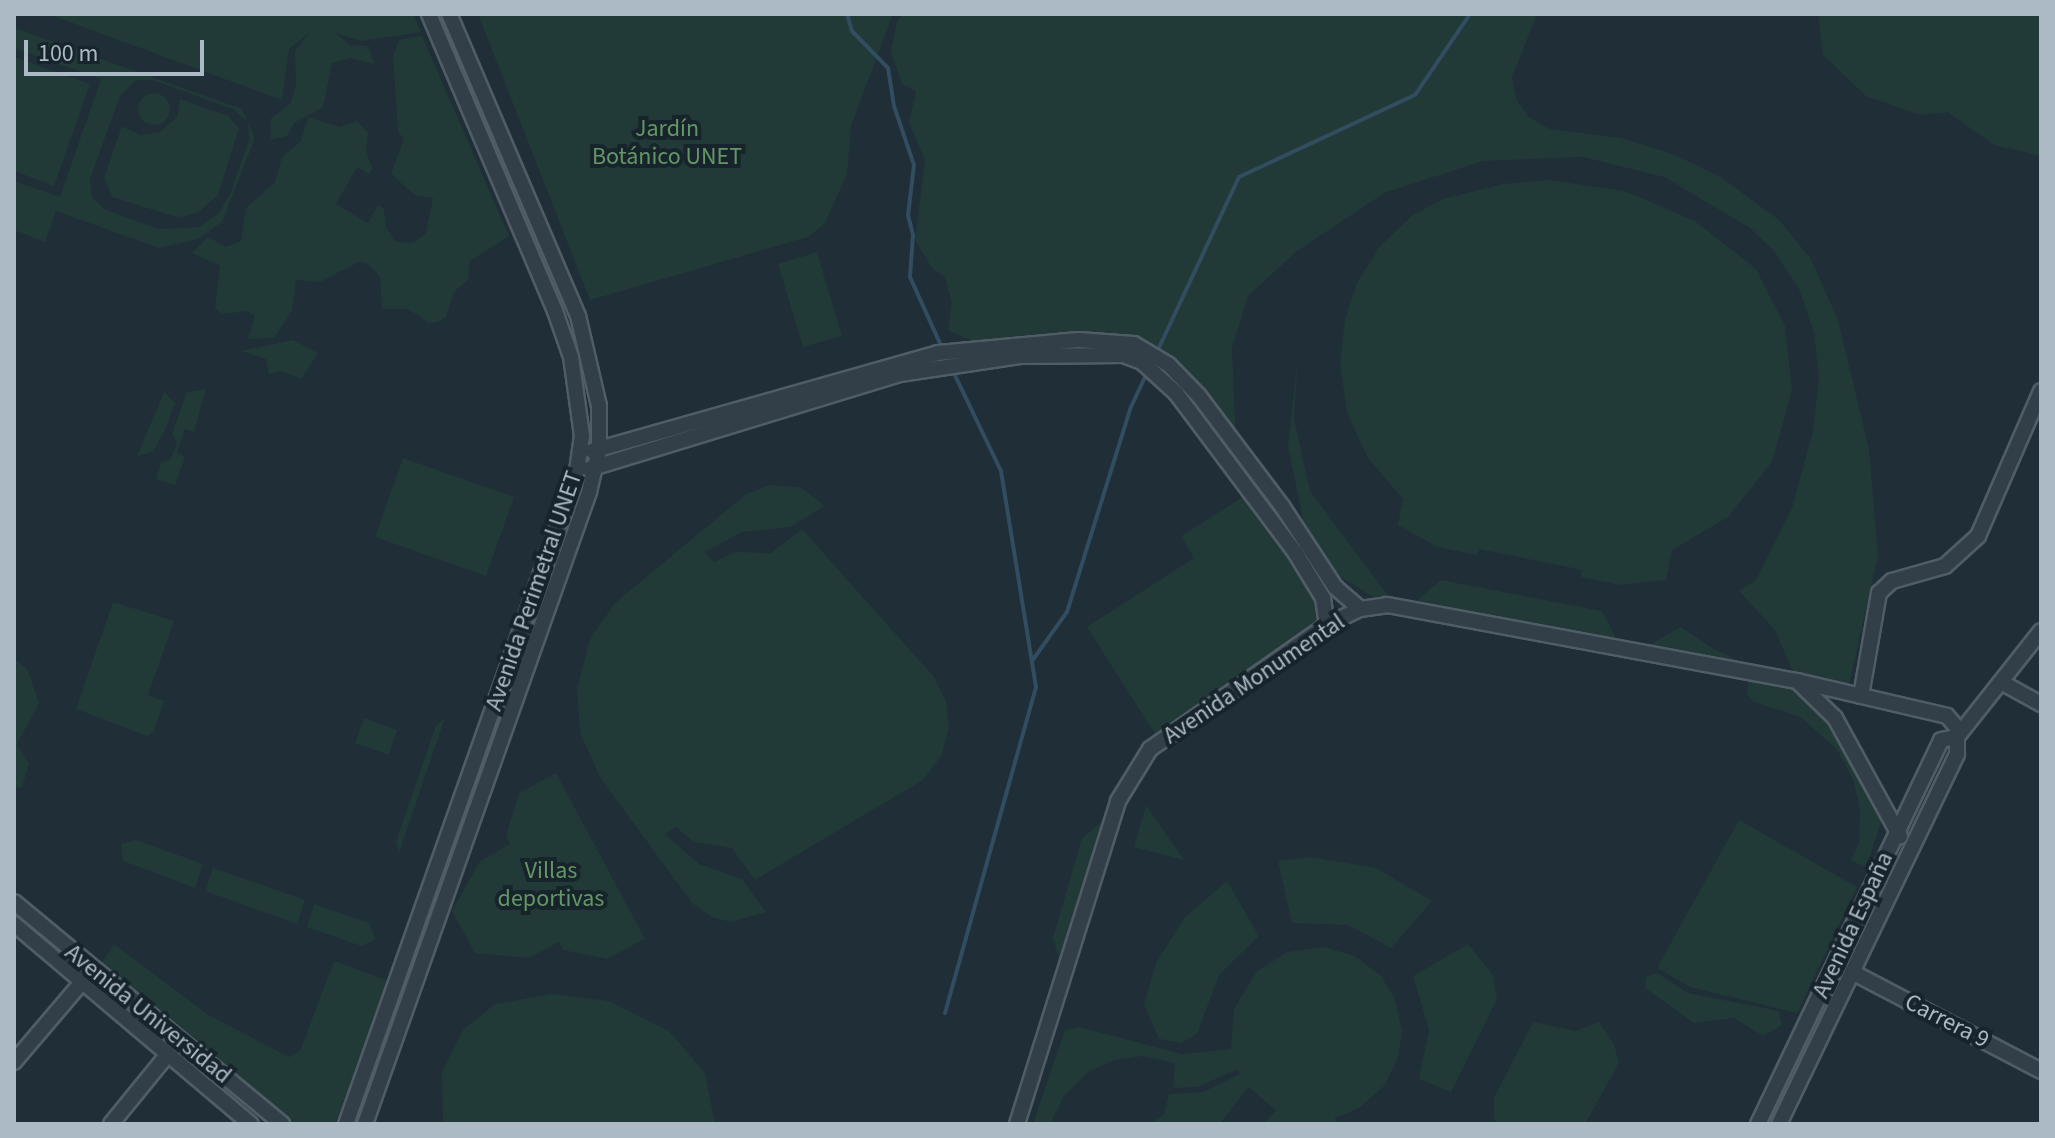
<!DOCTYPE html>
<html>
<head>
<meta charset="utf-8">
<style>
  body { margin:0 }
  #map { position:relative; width:2055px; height:1138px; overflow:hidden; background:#1f2e37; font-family:"Source Sans 3",sans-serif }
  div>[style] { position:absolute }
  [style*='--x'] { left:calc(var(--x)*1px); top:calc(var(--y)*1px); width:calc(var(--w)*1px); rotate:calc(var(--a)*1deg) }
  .green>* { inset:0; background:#213a38 }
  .round { border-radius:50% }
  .stream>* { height:4px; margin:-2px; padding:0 2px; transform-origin:2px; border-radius:2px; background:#314d5f }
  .roads { filter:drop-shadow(2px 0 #505d66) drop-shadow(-2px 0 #505d66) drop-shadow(0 2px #505d66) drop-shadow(0 -2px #505d66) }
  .minor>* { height:14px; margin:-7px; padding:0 7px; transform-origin:7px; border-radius:7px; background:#323f48 }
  span { translate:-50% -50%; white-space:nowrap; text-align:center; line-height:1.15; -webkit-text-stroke:8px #18242c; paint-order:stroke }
  .park-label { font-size:24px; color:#639665 }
  .street-label { font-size:24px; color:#acbac5 }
  .frame { position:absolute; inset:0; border:16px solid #acbac5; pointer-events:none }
  .scale { position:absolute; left:24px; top:40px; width:180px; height:36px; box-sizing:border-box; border:4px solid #acbac5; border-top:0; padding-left:10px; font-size:24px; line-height:28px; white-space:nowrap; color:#acbac5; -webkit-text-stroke:6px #18242c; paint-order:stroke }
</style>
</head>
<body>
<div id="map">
  <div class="green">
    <div style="clip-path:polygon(48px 14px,413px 14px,421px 32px,361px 41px,335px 33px,350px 45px,369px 46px,374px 64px,351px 58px,332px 63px,323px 107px,294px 123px,287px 136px,270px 140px,271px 118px,290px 104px,296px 86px,295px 51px,309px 33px,289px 49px,282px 100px)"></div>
    <div style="clip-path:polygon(478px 14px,893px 14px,851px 126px,847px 174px,825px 223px,808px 237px,590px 300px)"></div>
    <div style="clip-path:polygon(904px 14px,1537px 14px,1512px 77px,1516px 99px,1529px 117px,1550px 129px,1621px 138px,1673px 154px,1721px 177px,1779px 220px,1811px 259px,1838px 320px,1869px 449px,1878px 556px,1847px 693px,1800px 682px,1835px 718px,1885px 810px,1866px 868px,1851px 860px,1859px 843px,1860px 810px,1853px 779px,1838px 751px,1801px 717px,1754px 702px,1747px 694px,1750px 673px,1797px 681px,1775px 630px,1739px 591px,1756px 580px,1792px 508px,1813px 431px,1819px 377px,1814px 333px,1800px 291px,1775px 252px,1750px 228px,1664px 177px,1583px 157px,1483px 161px,1384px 193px,1297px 251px,1248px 296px,1232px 348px,1236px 444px,1199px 396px,1134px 344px,985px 347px,948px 330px,952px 303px,945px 277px,932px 268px,915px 240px,925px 160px,909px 122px,916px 91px,902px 84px,891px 52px,897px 21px)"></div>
    <div style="clip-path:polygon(1818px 14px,2041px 14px,2041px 156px,1994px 145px,1948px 112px,1920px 115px,1866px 96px,1823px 55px)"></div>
    <div style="clip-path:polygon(evenodd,14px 28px,242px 109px,255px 138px,222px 222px,198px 239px,159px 248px,56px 211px,45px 242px,14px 230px,14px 181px,60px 197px,101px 79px,14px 48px,14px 28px,136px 80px,152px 80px,233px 109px,248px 122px,249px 140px,230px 194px,218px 214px,199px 227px,158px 229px,104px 209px,92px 197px,90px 179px,120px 96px,136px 80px)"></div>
    <div style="clip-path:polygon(422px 36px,509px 236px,470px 261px,468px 280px,454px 292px,446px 317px,438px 322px,429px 323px,408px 309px,382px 309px,380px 277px,368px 264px,359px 262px,320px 282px,296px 280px,292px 311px,274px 338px,248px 339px,255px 316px,248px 311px,222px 314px,215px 308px,220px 266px,192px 253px,208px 237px,226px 247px,241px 241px,246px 208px,275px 182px,282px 157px,301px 141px,308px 117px,340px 127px,357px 121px,368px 133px,366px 152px,373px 169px,369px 174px,357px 167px,336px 204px,368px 223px,378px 205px,384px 209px,386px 227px,396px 242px,413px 243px,426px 233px,433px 198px,416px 196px,391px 174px,404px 138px,398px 132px,393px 56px,399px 40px)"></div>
    <div style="clip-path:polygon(14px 57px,90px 84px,54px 186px,14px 171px)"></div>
    <div class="round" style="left:138px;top:93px;width:32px;height:32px"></div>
    <div style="clip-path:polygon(180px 99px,228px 116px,239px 128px,218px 195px,199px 212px,179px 218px,112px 197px,104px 178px,122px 126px,140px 135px,160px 132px,177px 117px)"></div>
    <div style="clip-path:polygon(1549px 180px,1625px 191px,1695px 221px,1756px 269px,1785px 326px,1792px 390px,1772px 462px,1728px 517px,1672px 550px,1666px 580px,1620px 585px,1581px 577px,1582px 570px,1479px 549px,1477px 555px,1437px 547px,1398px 525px,1403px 499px,1368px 458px,1347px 413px,1340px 363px,1345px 319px,1357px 283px,1380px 246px,1413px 215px,1443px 199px,1503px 184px)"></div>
    <div style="clip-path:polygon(817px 252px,842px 336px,803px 347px,778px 264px)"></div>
    <div style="clip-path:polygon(293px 340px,318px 353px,301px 379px,281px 371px,269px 374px,266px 359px,241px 351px)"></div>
    <div style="clip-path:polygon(1298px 357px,1294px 418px,1310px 491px,1389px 597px,1372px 596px,1339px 576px,1308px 545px,1288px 445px)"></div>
    <div style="clip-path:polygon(206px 389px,194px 432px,185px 429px,177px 453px,185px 457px,175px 485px,156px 479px,161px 463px,171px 459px,177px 443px,172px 434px,187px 392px)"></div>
    <div style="clip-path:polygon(164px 392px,175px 403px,165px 430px,153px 452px,137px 456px)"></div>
    <div style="clip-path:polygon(403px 458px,514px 497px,486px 576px,375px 537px)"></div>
    <div style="clip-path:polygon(769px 485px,800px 487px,825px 506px,790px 527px,742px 532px,705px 552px,714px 562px,735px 552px,771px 553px,802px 529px,934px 677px,946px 701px,949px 725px,942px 755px,923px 780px,755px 880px,732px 848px,694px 842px,676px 827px,665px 834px,699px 864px,742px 879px,766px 912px,731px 922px,712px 917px,693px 904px,601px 779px,580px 733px,577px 689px,590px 639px,615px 603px,745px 495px)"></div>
    <div style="clip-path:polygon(1254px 490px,1323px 610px,1316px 626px,1155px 734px,1087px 627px,1194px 558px,1181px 536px)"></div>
    <div style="clip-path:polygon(1441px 580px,1602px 611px,1617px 640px,1416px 601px)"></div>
    <div style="clip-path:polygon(113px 602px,174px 621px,148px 695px,164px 701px,153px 733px,147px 736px,76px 709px)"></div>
    <div style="clip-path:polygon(1681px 627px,1714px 649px,1750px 666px,1645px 647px)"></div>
    <div style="clip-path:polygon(14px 658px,28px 670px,39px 704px,17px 744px,29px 764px,22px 787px,14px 789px)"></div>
    <div style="clip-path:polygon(364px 718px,397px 730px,389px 755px,355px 743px)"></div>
    <div style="clip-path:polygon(445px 718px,399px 853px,396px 842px,436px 725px)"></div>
    <div style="clip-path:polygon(556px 773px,645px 939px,607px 959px,563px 950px,559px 942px,529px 958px,475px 953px,452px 911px,480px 861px,510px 844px,506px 836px,519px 793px)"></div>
    <div style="clip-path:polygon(1146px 805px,1184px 860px,1134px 847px)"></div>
    <div style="clip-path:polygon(1112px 813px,1063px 973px,1053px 938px,1082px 838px)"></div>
    <div style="clip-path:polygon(1739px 820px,1857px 887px,1797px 1013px,1690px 987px,1657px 968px)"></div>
    <div style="clip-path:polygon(136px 840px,203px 864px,195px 888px,123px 861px,121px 844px)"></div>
    <div style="clip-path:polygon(1311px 857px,1376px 868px,1432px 901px,1391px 948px,1348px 925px,1292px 923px,1278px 861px)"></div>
    <div style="clip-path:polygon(213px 868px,305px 900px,297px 924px,205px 891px)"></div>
    <div style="clip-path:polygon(1227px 881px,1259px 936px,1219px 975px,1197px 1034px,1181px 1043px,1159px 1039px,1144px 1005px,1156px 963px,1185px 917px)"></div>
    <div style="clip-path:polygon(314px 904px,369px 923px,376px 939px,361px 946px,307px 927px)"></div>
    <div style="clip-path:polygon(114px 944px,207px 1014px,289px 1057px,300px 1051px,334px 961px,389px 981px,335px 1124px,293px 1124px,99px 967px)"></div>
    <div style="clip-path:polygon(1468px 944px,1493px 975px,1497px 999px,1451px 1092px,1419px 1079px,1429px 1030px,1413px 976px)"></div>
    <div style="clip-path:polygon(1324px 947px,1355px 956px,1381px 976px,1395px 999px,1402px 1031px,1398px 1058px,1384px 1086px,1359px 1108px,1335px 1118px,1336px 1124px,1264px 1124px,1276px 1110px,1248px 1087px,1220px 1124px,1149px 1124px,1164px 1115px,1169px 1094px,1203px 1092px,1240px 1074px,1237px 1069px,1198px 1087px,1173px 1088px,1175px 1063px,1143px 1056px,1114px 1060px,1088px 1072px,1064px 1096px,1050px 1124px,1033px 1124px,1065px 1030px,1079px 1027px,1182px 1054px,1231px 1049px,1234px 1009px,1256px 972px,1287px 952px)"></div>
    <div style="clip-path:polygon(1657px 973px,1688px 993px,1779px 1011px,1782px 1025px,1763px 1036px,1734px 1018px,1694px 1023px,1645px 988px,1646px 977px)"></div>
    <div style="clip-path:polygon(552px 994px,609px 1001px,669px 1031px,705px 1073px,715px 1124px,443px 1124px,442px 1072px,463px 1030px,495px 1004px)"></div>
    <div style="clip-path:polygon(1533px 1022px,1575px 1031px,1599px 1022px,1614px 1044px,1619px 1063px,1585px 1124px,1498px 1124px,1494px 1118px,1494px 1098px)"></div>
  </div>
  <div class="stream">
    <div style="--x:847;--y:14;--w:18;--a:74"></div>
    <div style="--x:852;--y:31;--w:52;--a:45.8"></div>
    <div style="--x:888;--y:68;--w:38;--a:81"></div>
    <div style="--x:894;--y:106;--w:62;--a:71.3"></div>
    <div style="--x:914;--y:165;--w:50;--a:96.8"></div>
    <div style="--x:908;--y:215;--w:21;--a:76"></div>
    <div style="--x:913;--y:235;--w:42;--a:94.1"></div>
    <div style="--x:910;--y:277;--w:80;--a:65.7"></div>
    <div style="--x:1157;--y:352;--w:193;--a:-64.9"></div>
    <div style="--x:1239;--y:177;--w:194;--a:-25"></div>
    <div style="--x:1415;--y:95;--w:98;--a:-55.8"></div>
    <div style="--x:1032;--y:661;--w:60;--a:-54.5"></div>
    <div style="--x:1067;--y:612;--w:215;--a:-72.7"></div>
    <div style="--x:1131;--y:407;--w:40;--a:-65"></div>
    <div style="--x:945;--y:1013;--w:338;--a:-74.4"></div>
    <div style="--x:1036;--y:687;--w:219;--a:-99.2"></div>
    <div style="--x:1001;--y:471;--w:113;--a:-115.7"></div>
  </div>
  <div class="roads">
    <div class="minor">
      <div style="--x:592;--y:451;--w:360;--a:-15.8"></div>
      <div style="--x:938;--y:353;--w:141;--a:-5.3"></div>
      <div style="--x:1078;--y:340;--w:56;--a:4.1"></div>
      <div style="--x:1134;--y:344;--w:41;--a:31"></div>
      <div style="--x:1169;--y:365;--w:43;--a:45.9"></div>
      <div style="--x:1199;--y:396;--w:138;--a:53"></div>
      <div style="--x:1282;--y:506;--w:97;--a:56.8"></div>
      <div style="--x:1335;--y:587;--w:33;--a:41"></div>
      <div style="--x:589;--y:469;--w:325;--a:-17"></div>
      <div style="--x:900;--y:374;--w:121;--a:-8.5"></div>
      <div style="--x:1020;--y:356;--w:103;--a:-0.6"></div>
      <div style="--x:1123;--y:355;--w:20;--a:20"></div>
      <div style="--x:1142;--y:362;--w:46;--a:42.4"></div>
      <div style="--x:1176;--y:393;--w:199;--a:53.2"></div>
      <div style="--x:1295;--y:552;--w:54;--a:58.7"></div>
      <div style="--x:1323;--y:598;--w:27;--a:82"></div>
      <div style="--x:1798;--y:682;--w:52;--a:44.2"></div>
      <div style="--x:1835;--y:718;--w:135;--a:61.2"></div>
      <div style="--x:2001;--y:682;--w:46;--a:28.8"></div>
      <div style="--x:1861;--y:696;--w:105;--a:-80.1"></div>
      <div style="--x:1879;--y:593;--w:18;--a:-43"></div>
      <div style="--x:1892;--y:581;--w:55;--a:-15.8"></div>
      <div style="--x:1945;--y:566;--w:45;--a:-42.3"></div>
      <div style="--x:1978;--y:536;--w:158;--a:-66.5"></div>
      <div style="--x:14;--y:902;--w:348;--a:39.6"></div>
      <div style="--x:14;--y:924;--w:310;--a:40.2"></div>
      <div style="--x:1852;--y:972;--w:213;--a:27.6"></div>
      <div style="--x:14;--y:1062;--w:105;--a:-49.6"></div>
      <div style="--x:111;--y:1124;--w:90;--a:-50.8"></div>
      <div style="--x:346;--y:1124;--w:693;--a:-70.52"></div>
      <div style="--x:577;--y:471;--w:35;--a:-82"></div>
      <div style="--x:582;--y:436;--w:80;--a:-97.9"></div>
      <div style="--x:571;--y:357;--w:49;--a:-109.2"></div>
      <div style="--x:555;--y:311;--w:323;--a:-113"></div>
      <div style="--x:365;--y:1124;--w:671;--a:-70.48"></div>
      <div style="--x:589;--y:492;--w:43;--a:-76.6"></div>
      <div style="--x:599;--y:450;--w:44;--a:-90"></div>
      <div style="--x:599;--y:406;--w:92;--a:-103.1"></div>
      <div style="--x:578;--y:316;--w:328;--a:-113.1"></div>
      <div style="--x:1017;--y:1124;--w:338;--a:-72.6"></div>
      <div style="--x:1118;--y:801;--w:61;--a:-58.4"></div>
      <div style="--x:1150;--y:749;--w:216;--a:-35"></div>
      <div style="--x:1327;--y:625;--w:37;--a:-26"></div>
      <div style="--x:1360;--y:609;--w:27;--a:-8"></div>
      <div style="--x:1387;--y:605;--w:417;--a:10.5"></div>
      <div style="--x:1797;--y:681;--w:154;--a:13.1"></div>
      <div style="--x:1947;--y:716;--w:20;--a:49"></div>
      <div style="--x:1758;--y:1124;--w:425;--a:-64.5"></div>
      <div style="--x:1941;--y:740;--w:16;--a:-11"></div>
      <div style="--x:1779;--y:1124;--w:411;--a:-64.3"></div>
      <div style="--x:1957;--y:754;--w:17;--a:-90"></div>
      <div style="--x:1957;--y:737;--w:135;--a:-51.6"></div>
    </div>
  </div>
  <div class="park-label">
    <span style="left:667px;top:143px">Jardín<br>Botánico UNET</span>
    <span style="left:551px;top:885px">Villas<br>deportivas</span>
  </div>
  <div class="street-label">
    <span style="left:534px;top:591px;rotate:-71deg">Avenida Perimetral UNET</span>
    <span style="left:1254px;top:679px;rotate:-34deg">Avenida Monumental</span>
    <span style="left:1853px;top:925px;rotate:-65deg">Avenida España</span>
    <span style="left:148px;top:1014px;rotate:39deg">Avenida Universidad</span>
    <span style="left:1947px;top:1021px;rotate:27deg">Carrera 9</span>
  </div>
  <div class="frame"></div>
  <div class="scale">100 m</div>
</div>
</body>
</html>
